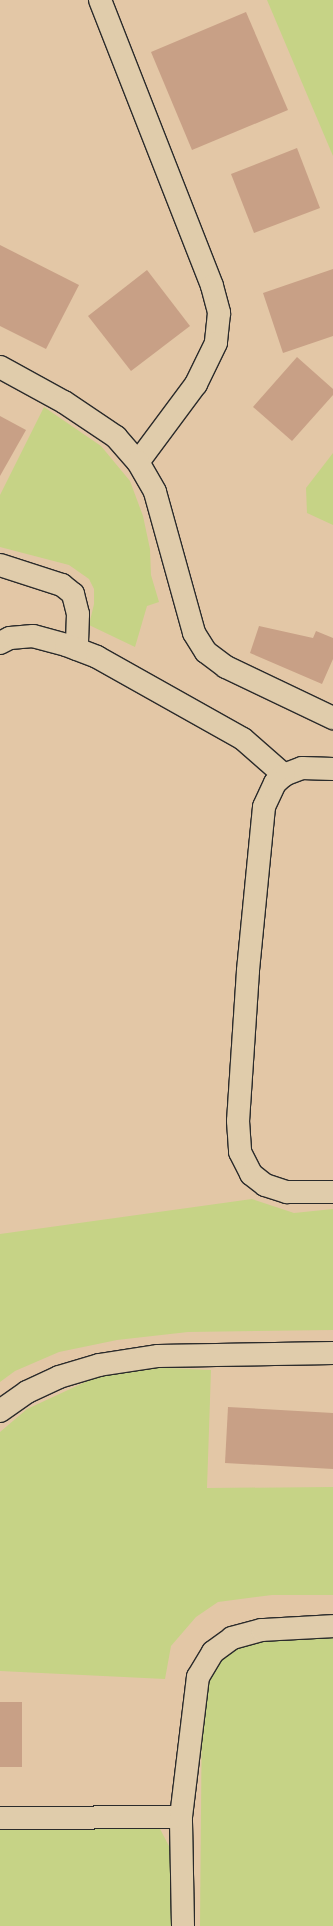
<!DOCTYPE html>
<html>
<head>
<meta charset="utf-8">
<style>
  body { margin:0 }
  #map { position:relative; width:333px; height:1926px; overflow:hidden; background:#e3c7a6; font-family:Mali,sans-serif }
  div>[style] { position:absolute }
  [style*='--x'] { left:calc(var(--x)*1px); top:calc(var(--y)*1px); width:calc(var(--w)*1px); rotate:calc(var(--a)*1deg) }
  .green>* { inset:0; background:#c6d386 }
  .building>* { inset:0; background:#c8a086 }
  .roads { filter:drop-shadow(1px 0 #2b2b2b) drop-shadow(-1px 0 #2b2b2b) drop-shadow(0 1px #2b2b2b) drop-shadow(0 -1px #2b2b2b) }
  .minor>* { height:22px; margin:-11px; padding:0 11px; transform-origin:11px; border-radius:11px; background:#e0ccab }
  .tertiary>* { height:22px; margin:-11px; padding:0 11px; transform-origin:11px; border-radius:11px; background:#e0ccab }
  span { translate:-50% -50%; white-space:nowrap; text-align:center; line-height:1.15; -webkit-text-stroke:3px #e0ccab; paint-order:stroke }
</style>
</head>
<body>
<div id="map">
  <div class="green">
    <div style="clip-path:polygon(267px 0,333px 0,333px 156px)"></div>
    <div style="clip-path:polygon(44px 407px,101px 446px,130px 481px,143px 516px,150px 549px,151px 575px,159px 602px,147px 606px,135px 647px,89px 625px,94px 604px,94px 589px,89px 579px,69px 565px,0 547px,0 495px)"></div>
    <div style="clip-path:polygon(333px 453px,333px 525px,307px 513px,306px 488px)"></div>
    <div style="clip-path:polygon(252px 1199px,294px 1213px,333px 1209px,333px 1330px,188px 1332px,117px 1340px,59px 1352px,15px 1371px,0 1382px,0 1234px)"></div>
    <div style="clip-path:polygon(145px 1367px,211px 1370px,207px 1488px,333px 1487px,333px 1595px,272px 1595px,218px 1602px,196px 1617px,171px 1646px,165px 1679px,0 1671px,0 1432px,27px 1409px,96px 1377px)"></div>
    <div style="clip-path:polygon(333px 1636px,333px 1926px,200px 1926px,202px 1698px,217px 1659px,254px 1637px)"></div>
    <div style="clip-path:polygon(0 1823px,159px 1827px,171px 1850px,172px 1926px,0 1926px)"></div>
  </div>
  <div class="building">
    <div style="clip-path:polygon(246px 12px,288px 110px,192px 150px,151px 52px)"></div>
    <div style="clip-path:polygon(297px 148px,320px 208px,254px 233px,231px 174px)"></div>
    <div style="clip-path:polygon(0 245px,79px 285px,46px 349px,0 326px)"></div>
    <div style="clip-path:polygon(333px 269px,333px 336px,283px 353px,263px 293px)"></div>
    <div style="clip-path:polygon(147px 270px,190px 326px,131px 371px,88px 316px)"></div>
    <div style="clip-path:polygon(297px 357px,333px 389px,333px 395px,292px 441px,253px 407px)"></div>
    <div style="clip-path:polygon(0 416px,26px 430px,0 476px)"></div>
    <div style="clip-path:polygon(259px 626px,313px 638px,316px 631px,333px 638px,333px 659px,322px 684px,250px 653px)"></div>
    <div style="clip-path:polygon(228px 1407px,333px 1413px,333px 1469px,225px 1463px)"></div>
    <div style="clip-path:polygon(0 1702px,22px 1702px,22px 1767px,0 1767px)"></div>
  </div>
  <div class="roads">
    <div class="minor">
      <div style="--x:100;--y:0;--w:307;--a:68.6"></div>
      <div style="--x:212;--y:286;--w:28;--a:75"></div>
      <div style="--x:219;--y:313;--w:30;--a:96"></div>
      <div style="--x:216;--y:343;--w:46;--a:116"></div>
      <div style="--x:196;--y:384;--w:97;--a:126.6"></div>
      <div style="--x:0;--y:565;--w:65;--a:17.9"></div>
      <div style="--x:62;--y:585;--w:14;--a:39"></div>
      <div style="--x:73;--y:594;--w:21;--a:76"></div>
      <div style="--x:78;--y:614;--w:35;--a:92"></div>
      <div style="--x:0;--y:643;--w:11;--a:-27"></div>
      <div style="--x:10;--y:638;--w:23;--a:-5"></div>
      <div style="--x:33;--y:636;--w:34;--a:15"></div>
      <div style="--x:66;--y:645;--w:33;--a:21"></div>
      <div style="--x:97;--y:657;--w:167;--a:29.3"></div>
      <div style="--x:243;--y:739;--w:55;--a:41.3"></div>
      <div style="--x:333;--y:769;--w:31;--a:-178"></div>
      <div style="--x:302;--y:768;--w:19;--a:159"></div>
      <div style="--x:284;--y:775;--w:12;--a:138"></div>
      <div style="--x:275;--y:783;--w:26;--a:115"></div>
      <div style="--x:264;--y:807;--w:165;--a:95.6"></div>
      <div style="--x:248;--y:971;--w:150;--a:93.8"></div>
      <div style="--x:238;--y:1121;--w:31;--a:86"></div>
      <div style="--x:240;--y:1152;--w:25;--a:63"></div>
      <div style="--x:251;--y:1174;--w:18;--a:38"></div>
      <div style="--x:265;--y:1185;--w:23;--a:18"></div>
      <div style="--x:287;--y:1192;--w:46;--a:0"></div>
      <div style="--x:0;--y:1411;--w:33;--a:-35"></div>
      <div style="--x:27;--y:1392;--w:35;--a:-25"></div>
      <div style="--x:59;--y:1377;--w:42;--a:-16.7"></div>
      <div style="--x:99;--y:1365;--w:60;--a:-8.7"></div>
      <div style="--x:158;--y:1356;--w:175;--a:-1"></div>
      <div style="--x:0;--y:1818;--w:181;--a:-0.3"></div>
      <div style="--x:183;--y:1926;--w:109;--a:-91.1"></div>
      <div style="--x:181;--y:1817;--w:141;--a:-83.1"></div>
      <div style="--x:198;--y:1677;--w:29;--a:-59"></div>
      <div style="--x:213;--y:1652;--w:24;--a:-36"></div>
      <div style="--x:232;--y:1638;--w:31;--a:-15"></div>
      <div style="--x:262;--y:1630;--w:71;--a:-3.2"></div>
    </div>
    <div class="tertiary">
      <div style="--x:0;--y:367;--w:73;--a:28.7"></div>
      <div style="--x:64;--y:402;--w:63;--a:33.9"></div>
      <div style="--x:116;--y:437;--w:33;--a:49"></div>
      <div style="--x:138;--y:462;--w:34;--a:60"></div>
      <div style="--x:155;--y:492;--w:146;--a:74.5"></div>
      <div style="--x:194;--y:633;--w:22;--a:58"></div>
      <div style="--x:206;--y:652;--w:25;--a:37"></div>
      <div style="--x:226;--y:667;--w:119;--a:25.5"></div>
    </div>
  </div>
</div>
</body>
</html>
